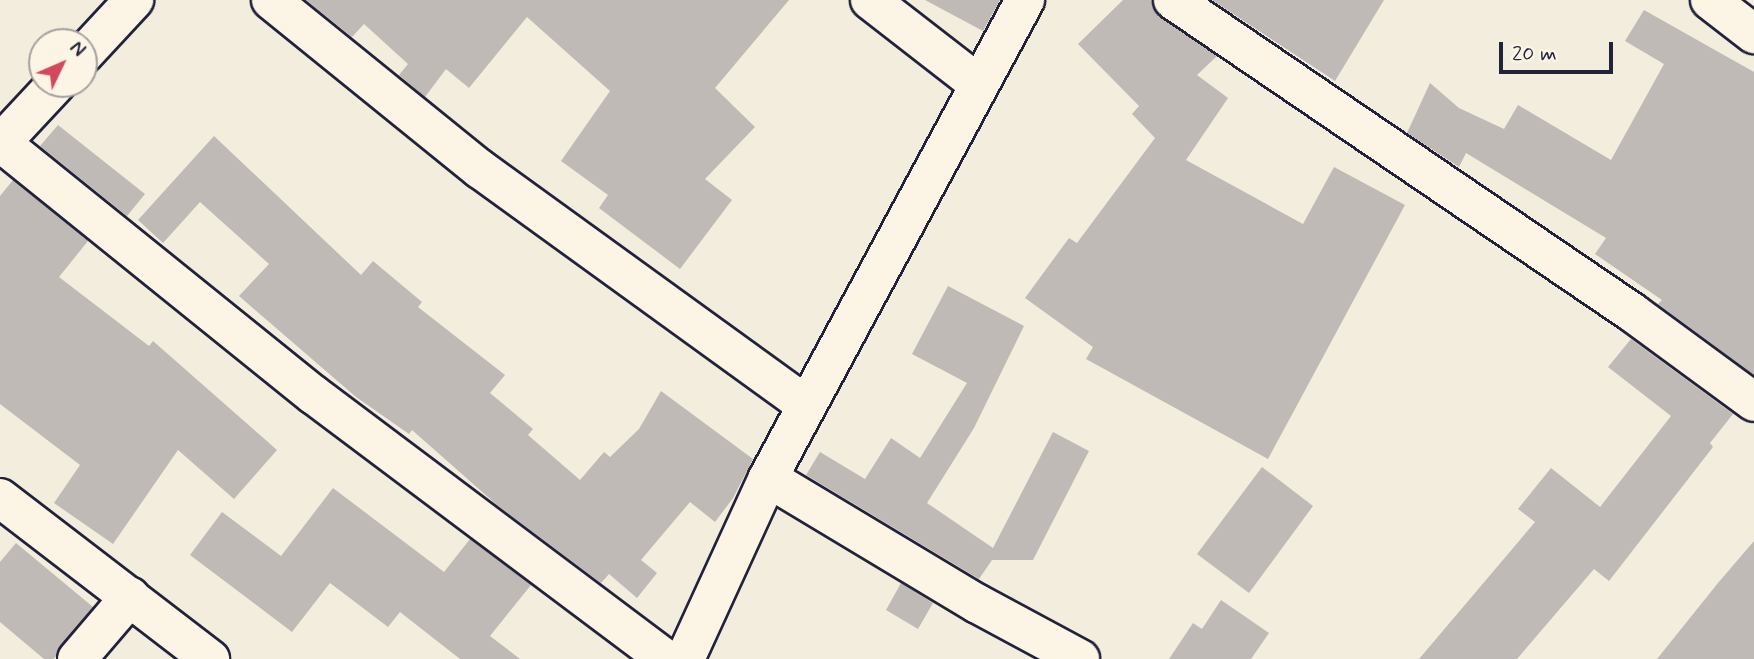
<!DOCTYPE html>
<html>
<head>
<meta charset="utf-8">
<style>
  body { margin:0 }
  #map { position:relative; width:1754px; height:659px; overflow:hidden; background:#f3edde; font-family:Mynerve,sans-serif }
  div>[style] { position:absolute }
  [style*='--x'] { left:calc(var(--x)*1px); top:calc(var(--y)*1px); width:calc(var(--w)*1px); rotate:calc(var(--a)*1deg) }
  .building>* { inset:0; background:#bfbab6 }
  .roads { filter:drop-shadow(2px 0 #22223b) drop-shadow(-2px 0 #22223b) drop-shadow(0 2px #22223b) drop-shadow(0 -2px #22223b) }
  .minor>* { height:38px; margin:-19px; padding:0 19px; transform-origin:19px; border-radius:19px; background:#fcf5e5 }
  span { translate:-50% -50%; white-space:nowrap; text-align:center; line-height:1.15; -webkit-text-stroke:5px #fcf5e5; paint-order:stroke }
  .north { position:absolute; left:28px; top:28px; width:70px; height:70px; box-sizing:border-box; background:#fcf5e5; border:2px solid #a5a1a1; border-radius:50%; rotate:46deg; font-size:19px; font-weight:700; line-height:28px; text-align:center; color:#22223b }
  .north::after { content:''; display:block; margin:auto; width:24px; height:32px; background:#d1495b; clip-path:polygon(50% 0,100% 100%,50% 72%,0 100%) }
  .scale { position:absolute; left:1499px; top:42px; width:114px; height:32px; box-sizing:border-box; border:4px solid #22223b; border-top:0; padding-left:9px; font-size:21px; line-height:24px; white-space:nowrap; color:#22223b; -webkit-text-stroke:5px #fcf5e5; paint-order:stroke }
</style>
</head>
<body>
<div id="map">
  <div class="building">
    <div style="clip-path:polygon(306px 0,789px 0,715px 88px,755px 127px,705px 179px,732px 200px,680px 269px,599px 208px,608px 195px,561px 161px,610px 91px,527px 17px,469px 88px,446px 69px,425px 97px,399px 75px,408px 64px,364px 24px,352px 37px)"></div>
    <div style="clip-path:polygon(925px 0,1000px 0,983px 31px)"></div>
    <div style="clip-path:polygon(1123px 0,1151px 0,1161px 18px,1217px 56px,1197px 75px,1228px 98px,1186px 160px,1303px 224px,1334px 167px,1405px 205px,1268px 459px,1086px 359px,1093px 347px,1025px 298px,1069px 238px,1077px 243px,1155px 138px,1132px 114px,1139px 106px,1078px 44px)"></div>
    <div style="clip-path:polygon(1212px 0,1384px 0,1335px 81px)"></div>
    <div style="clip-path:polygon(1644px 10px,1754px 72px,1754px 375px,1658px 304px,1662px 300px,1595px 254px,1606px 238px,1466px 153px,1459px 167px,1407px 133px,1430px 83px,1459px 108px,1504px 129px,1518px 105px,1611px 160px,1664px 64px,1625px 41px)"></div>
    <div style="clip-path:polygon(58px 125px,145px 194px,127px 216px,40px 146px)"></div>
    <div style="clip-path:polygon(214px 136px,361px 275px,373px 261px,422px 302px,418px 307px,505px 375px,490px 393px,533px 429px,528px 435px,580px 480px,604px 452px,610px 457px,639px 429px,661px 391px,753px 459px,733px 498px,715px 522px,690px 502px,641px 560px,657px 573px,637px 598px,609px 574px,601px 583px,497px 505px,412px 430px,409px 434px,356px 397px,239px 296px,269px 264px,200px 202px,163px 243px,138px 220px)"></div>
    <div style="clip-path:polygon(13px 180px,88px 241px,59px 277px,149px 346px,153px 341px,277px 450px,234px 499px,178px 450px,113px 544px,54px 503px,80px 465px,0 404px,0 196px)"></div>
    <div style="clip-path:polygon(948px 286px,1024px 326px,974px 428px,927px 503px,993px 548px,1053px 432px,1089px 451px,1033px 560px,992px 560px,979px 579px,806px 475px,820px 452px,865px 479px,891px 438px,920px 458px,967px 383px,912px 354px)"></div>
    <div style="clip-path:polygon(1631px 339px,1733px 414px,1710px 443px,1713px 447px,1609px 581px,1594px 569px,1517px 659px,1419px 659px,1535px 522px,1518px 509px,1551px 468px,1600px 507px,1671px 416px,1608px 367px)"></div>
    <div style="clip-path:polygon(1262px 467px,1313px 506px,1249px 593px,1197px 554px)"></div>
    <div style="clip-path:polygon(333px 488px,444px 572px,470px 539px,531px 585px,490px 636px,520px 659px,460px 659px,400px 612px,388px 627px,330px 583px,292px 632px,190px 555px,222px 512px,281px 556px)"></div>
    <div style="clip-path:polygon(1754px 541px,1754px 659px,1657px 659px,1718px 583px)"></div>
    <div style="clip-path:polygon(16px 543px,93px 607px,54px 659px,44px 659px,0 622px,0 562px)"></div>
    <div style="clip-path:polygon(901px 583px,933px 603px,918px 629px,886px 610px)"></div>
    <div style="clip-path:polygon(1221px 600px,1269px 633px,1251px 659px,1169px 659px,1193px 623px,1202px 629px)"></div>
  </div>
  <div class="roads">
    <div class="minor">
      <div style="--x:271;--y:0;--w:269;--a:39"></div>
      <div style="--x:480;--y:169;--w:402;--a:35.9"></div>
      <div style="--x:870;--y:0;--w:135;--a:37.8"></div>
      <div style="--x:1173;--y:0;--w:556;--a:34.23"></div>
      <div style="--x:1633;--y:313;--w:150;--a:36.3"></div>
      <div style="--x:1710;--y:0;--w:56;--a:37.7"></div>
      <div style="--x:84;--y:54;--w:74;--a:-47.2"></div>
      <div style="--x:0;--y:142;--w:403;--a:38.9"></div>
      <div style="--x:314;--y:395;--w:440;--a:36.9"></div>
      <div style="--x:1;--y:143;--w:81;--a:-47"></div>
      <div style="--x:768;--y:478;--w:245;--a:31"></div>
      <div style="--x:978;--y:604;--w:116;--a:28.3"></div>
      <div style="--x:0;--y:498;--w:265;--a:37.5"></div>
      <div style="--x:77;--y:659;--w:82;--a:-49.5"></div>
      <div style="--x:685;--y:659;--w:199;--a:-65.4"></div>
      <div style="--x:768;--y:478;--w:543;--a:-61.73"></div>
    </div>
  </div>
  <div class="north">N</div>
  <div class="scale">20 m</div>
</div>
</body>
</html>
